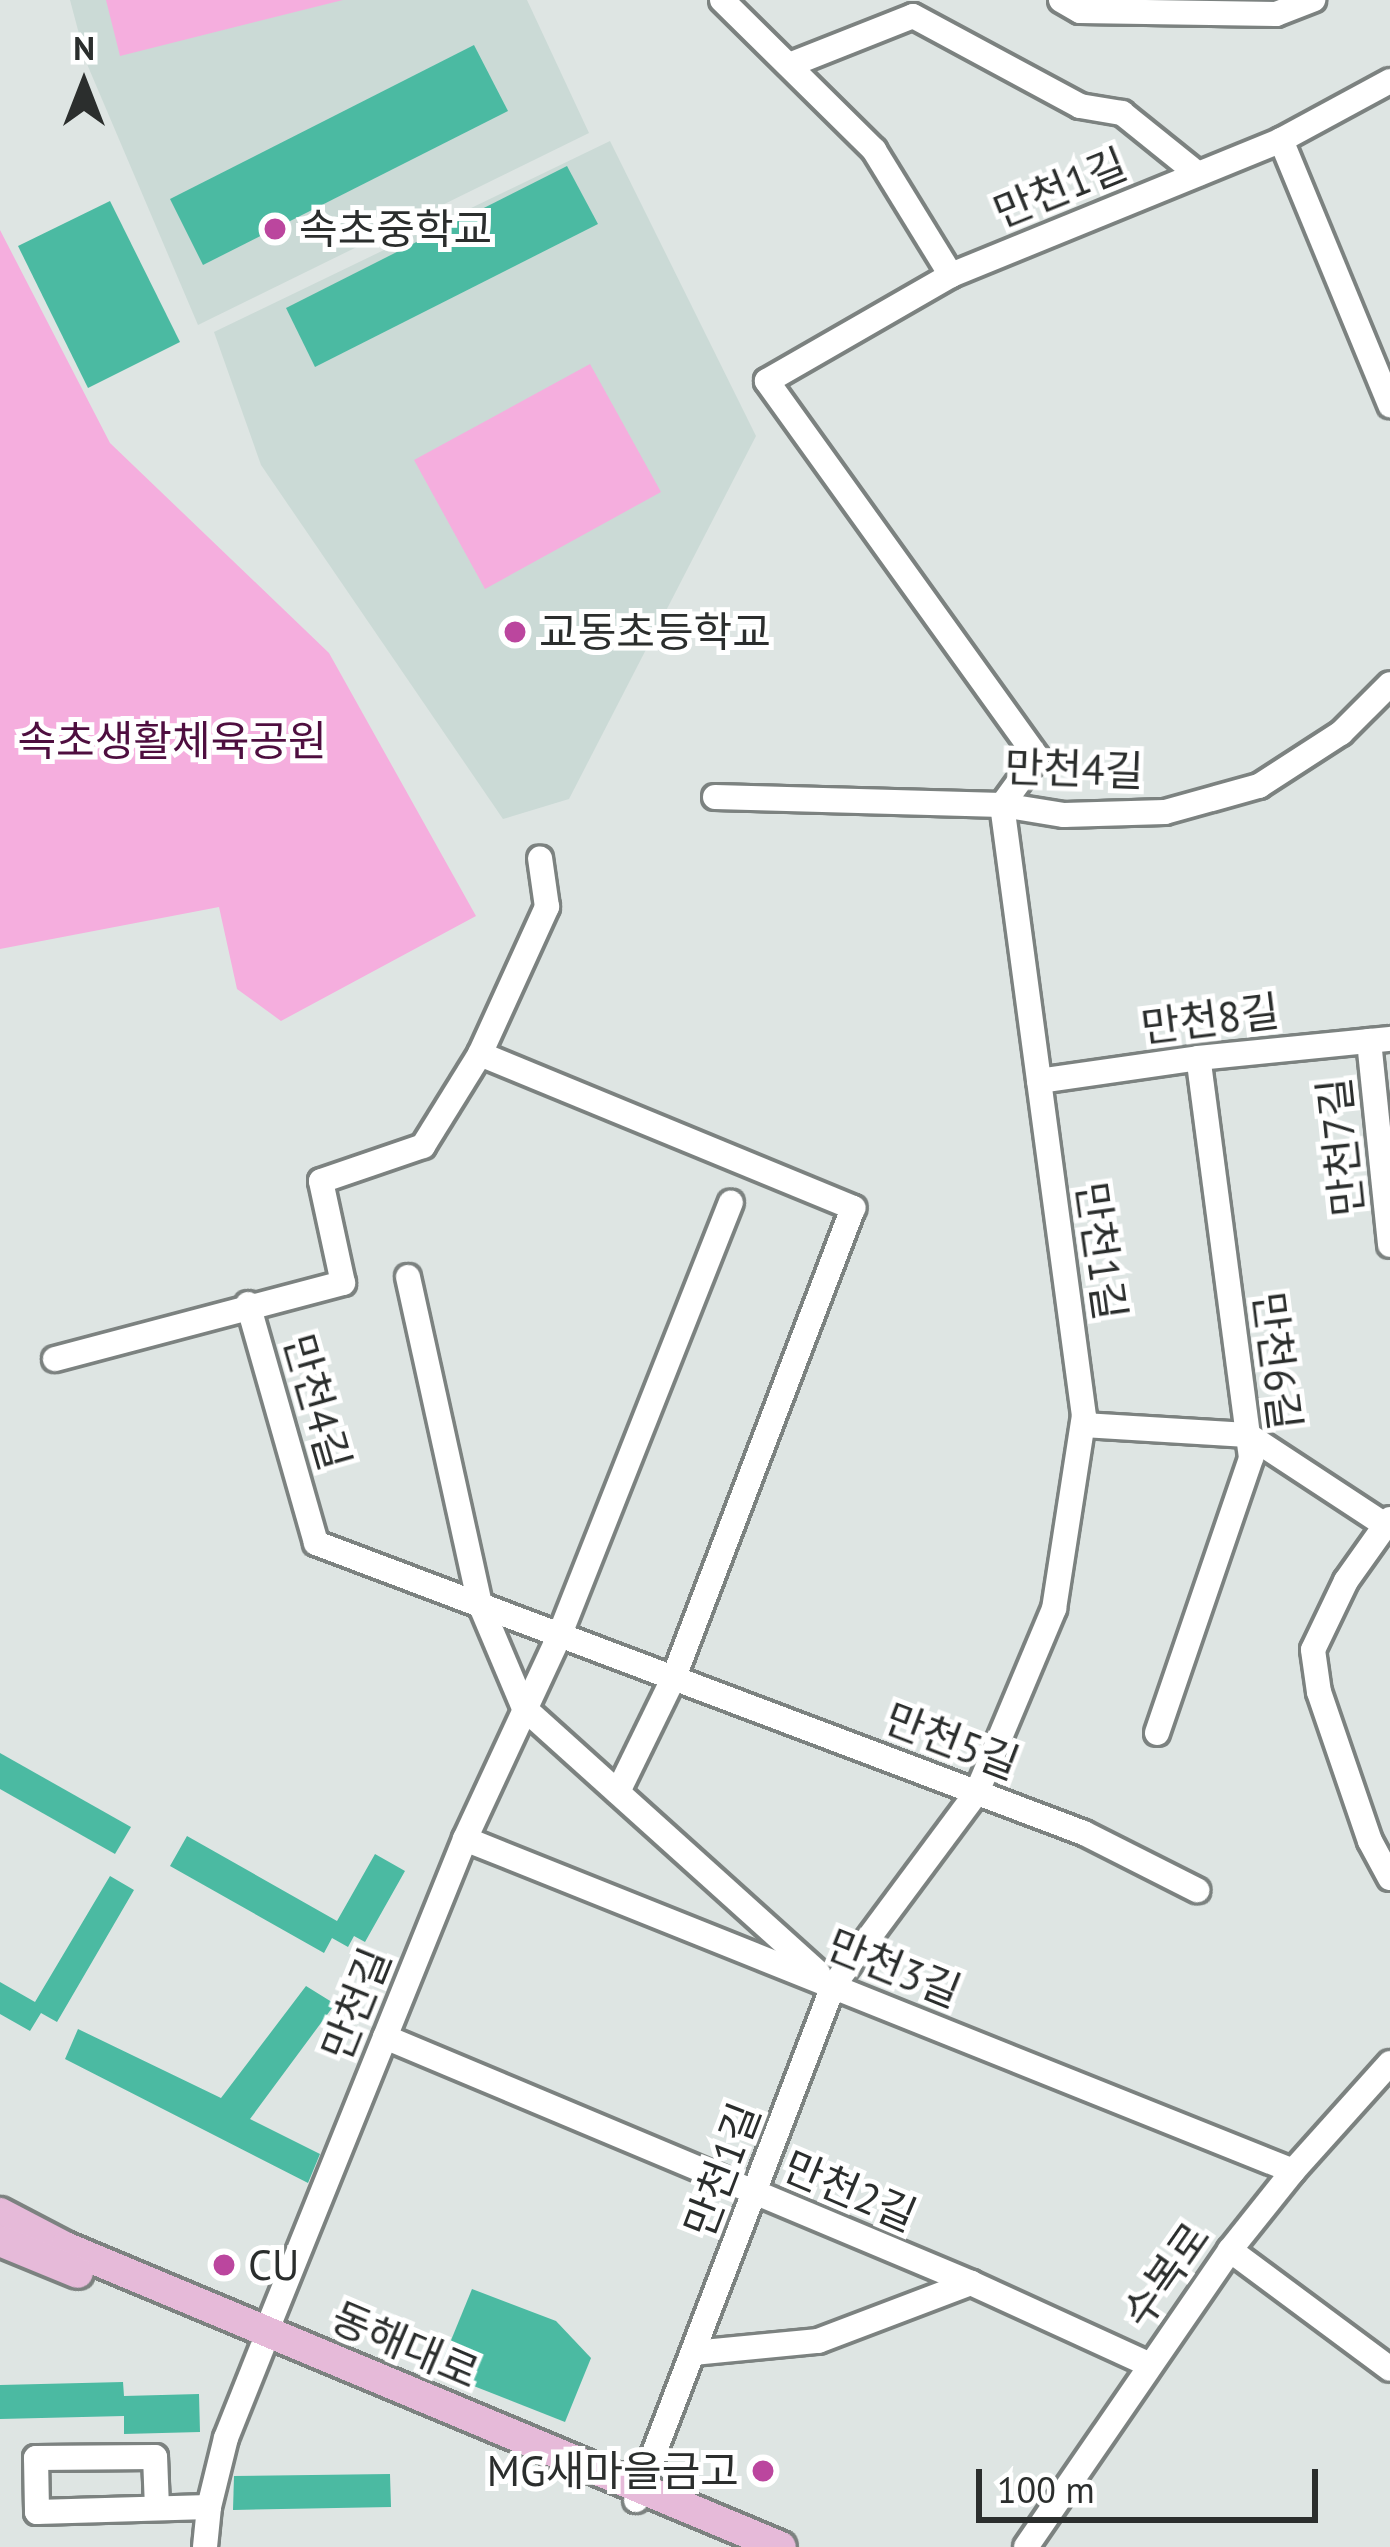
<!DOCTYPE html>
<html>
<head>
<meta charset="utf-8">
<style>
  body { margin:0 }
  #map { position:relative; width:1390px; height:2547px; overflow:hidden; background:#dee5e3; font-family:"PT Sans","Noto Sans KR",sans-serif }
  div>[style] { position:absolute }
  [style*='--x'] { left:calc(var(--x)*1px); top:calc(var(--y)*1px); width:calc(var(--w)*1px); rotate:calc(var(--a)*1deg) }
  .built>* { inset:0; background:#cbdad6 }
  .green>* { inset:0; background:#f5aede }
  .building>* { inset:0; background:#4bbaa2 }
  .roads { filter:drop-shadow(3px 0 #7c8280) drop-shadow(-3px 0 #7c8280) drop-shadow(0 3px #7c8280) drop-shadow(0 -3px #7c8280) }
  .minor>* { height:24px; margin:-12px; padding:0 12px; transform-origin:12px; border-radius:12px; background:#fff }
  .major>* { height:30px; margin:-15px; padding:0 15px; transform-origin:15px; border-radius:15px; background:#e6bad9 }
  .dots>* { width:33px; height:33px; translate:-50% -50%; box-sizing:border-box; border:6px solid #fff; border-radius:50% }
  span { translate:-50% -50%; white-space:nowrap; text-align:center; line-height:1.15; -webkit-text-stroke:10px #fff; paint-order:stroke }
  .street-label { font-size:42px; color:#2b2e2d }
  .poi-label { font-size:42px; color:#2b2e2d }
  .left { translate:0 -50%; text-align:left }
  .right { translate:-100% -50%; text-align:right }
  .park-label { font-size:42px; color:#4e0e3f }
  .north { position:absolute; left:24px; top:24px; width:120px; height:120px; -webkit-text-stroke:9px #fff; paint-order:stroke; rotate:0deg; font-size:33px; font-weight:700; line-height:48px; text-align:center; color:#2b2e2d }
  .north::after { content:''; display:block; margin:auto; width:42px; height:54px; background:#2b2e2d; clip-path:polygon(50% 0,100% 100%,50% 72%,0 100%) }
  .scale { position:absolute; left:976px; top:2469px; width:342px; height:54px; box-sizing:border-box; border:6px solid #2b2e2d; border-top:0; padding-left:15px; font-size:36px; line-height:42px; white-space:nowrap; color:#2b2e2d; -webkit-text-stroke:9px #fff; paint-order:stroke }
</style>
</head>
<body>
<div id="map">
  <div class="built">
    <div style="clip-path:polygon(70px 0,527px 0,589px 133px,198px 325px,87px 64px)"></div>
    <div style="clip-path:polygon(610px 141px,756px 436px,569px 799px,503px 819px,261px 465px,214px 332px)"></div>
  </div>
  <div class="green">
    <div style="clip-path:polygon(106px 0,343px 0,120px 56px)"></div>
    <div style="clip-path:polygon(0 230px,110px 443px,329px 653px,476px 916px,281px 1021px,237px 989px,219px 907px,0 949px)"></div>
    <div style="clip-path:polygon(590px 364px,661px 492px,485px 589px,414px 460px)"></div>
  </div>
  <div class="building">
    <div style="clip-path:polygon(474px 45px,508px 111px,203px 265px,170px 199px)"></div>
    <div style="clip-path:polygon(567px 166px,598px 224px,315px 367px,286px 308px)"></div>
    <div style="clip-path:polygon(110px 201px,180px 342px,88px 388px,18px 246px)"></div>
    <div style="clip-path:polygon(0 1753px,131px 1827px,115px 1854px,0 1789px)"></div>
    <div style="clip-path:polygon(187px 1836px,337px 1921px,375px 1854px,405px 1871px,365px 1942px,354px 1936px,348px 1947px,332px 1938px,324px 1953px,170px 1866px)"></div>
    <div style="clip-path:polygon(110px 1876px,134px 1890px,57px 2022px,41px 2013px,30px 2031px,0 2014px,0 1982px,35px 2002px)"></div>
    <div style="clip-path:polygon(306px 1986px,335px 2004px,250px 2119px,320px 2154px,308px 2183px,65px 2059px,78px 2029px,221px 2098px)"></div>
    <div style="clip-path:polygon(472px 2289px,556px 2321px,591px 2358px,565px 2422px,438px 2372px)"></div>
    <div style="clip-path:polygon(123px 2382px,124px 2396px,199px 2394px,200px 2432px,124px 2434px,124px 2416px,0 2419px,0 2385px)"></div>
    <div style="clip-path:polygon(390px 2474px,391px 2507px,233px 2510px,234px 2476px)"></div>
  </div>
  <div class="roads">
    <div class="minor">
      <div style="--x:722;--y:0;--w:214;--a:44.6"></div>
      <div style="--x:874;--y:150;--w:147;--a:58.4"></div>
      <div style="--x:1061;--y:0;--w:22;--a:30"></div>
      <div style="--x:1080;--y:11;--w:196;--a:0.9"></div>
      <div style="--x:1276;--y:14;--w:40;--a:-21"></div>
      <div style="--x:792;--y:64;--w:130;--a:-21.6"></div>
      <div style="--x:913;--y:16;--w:190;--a:28.3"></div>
      <div style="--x:1080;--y:106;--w:43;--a:9.5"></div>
      <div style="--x:1122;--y:113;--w:97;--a:38.8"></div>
      <div style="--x:1281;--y:140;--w:287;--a:67.6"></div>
      <div style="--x:715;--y:797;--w:287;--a:1.6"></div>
      <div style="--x:1002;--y:805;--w:63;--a:9.2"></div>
      <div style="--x:1064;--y:815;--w:101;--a:-1.7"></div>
      <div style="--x:1165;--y:812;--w:98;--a:-15.5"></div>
      <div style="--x:1259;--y:786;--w:98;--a:-32.9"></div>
      <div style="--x:1341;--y:733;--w:69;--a:-45"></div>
      <div style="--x:1369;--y:1041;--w:205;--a:84.1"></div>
      <div style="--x:480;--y:1054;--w:404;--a:22.4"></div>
      <div style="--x:853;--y:1208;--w:502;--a:110.89"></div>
      <div style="--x:674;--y:1677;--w:128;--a:116"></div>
      <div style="--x:1039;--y:1081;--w:161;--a:-8.2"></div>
      <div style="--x:1198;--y:1058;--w:193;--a:-5.7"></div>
      <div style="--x:408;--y:1277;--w:335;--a:77.6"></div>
      <div style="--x:480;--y:1604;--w:113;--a:67.1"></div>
      <div style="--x:524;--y:1708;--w:396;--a:42"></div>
      <div style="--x:248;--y:1304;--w:248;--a:74.1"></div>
      <div style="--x:316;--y:1543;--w:821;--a:20.69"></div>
      <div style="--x:1084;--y:1833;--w:127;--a:26.8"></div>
      <div style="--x:55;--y:1359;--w:298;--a:-14.8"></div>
      <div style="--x:343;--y:1283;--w:104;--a:-102.2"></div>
      <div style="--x:321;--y:1181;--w:108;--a:-18.9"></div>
      <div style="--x:423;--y:1146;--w:108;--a:-58.2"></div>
      <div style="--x:480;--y:1054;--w:162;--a:-65.5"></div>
      <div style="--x:547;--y:907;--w:49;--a:-98.1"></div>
      <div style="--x:1083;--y:1425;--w:165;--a:3.5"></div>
      <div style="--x:1248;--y:1435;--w:164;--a:33.3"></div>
      <div style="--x:1390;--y:1519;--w:76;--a:125.4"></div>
      <div style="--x:1346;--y:1581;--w:76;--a:115.6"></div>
      <div style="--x:1313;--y:1650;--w:42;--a:81.9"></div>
      <div style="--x:1319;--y:1692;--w:157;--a:71.1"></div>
      <div style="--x:1370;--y:1841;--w:42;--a:61.6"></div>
      <div style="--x:1157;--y:1733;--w:291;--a:-71.1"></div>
      <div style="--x:1251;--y:1458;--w:403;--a:-97.5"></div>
      <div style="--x:465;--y:1839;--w:892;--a:21.85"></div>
      <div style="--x:385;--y:2037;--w:636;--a:22.77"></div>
      <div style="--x:971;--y:2283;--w:197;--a:24.6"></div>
      <div style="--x:1230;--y:2250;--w:199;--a:36.6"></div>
      <div style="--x:266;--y:2332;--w:532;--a:-68.02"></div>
      <div style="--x:465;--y:1839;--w:226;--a:-65.1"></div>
      <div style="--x:560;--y:1634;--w:464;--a:-68.4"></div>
      <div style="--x:693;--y:2353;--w:126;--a:-5.5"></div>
      <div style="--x:818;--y:2341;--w:164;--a:-20.8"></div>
      <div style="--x:636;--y:2500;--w:550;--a:-69.03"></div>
      <div style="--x:833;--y:1986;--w:242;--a:-53.4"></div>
      <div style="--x:977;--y:1792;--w:199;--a:-67.2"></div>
      <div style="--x:1054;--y:1609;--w:195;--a:-81.2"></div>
      <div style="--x:1084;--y:1416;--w:616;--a:-97.64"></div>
      <div style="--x:1002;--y:805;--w:59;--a:-53.9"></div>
      <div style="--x:1037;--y:757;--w:463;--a:-125.7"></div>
      <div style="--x:767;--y:381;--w:212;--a:-29.9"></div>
      <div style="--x:951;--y:275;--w:357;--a:-22.2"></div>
      <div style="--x:1281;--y:140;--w:124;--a:-28.4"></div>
      <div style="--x:157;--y:2508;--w:51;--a:-92.2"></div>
      <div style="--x:155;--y:2457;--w:119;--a:179.5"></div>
      <div style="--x:36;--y:2458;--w:54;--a:88.9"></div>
      <div style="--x:37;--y:2512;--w:172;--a:-1.7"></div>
      <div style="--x:205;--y:2547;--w:40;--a:-84.3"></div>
      <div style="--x:209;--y:2507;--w:71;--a:-76.2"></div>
      <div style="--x:226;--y:2438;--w:97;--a:-68.2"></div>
      <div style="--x:1026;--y:2547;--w:360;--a:-55.5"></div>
      <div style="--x:1230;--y:2250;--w:101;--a:-51.4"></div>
      <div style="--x:1293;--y:2171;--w:145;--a:-48.1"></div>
    </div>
    <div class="major">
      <div style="--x:0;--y:2213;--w:73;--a:27.6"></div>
      <div style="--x:65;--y:2247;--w:776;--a:22.73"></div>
      <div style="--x:0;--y:2241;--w:84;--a:22.3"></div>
    </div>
  </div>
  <div class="dots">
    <div style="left:275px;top:229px;background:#bb469e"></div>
    <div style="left:515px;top:632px;background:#bb469e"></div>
    <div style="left:224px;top:2265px;background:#bb469e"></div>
    <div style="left:763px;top:2471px;background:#bb469e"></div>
  </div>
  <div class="street-label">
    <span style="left:1060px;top:188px;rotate:-22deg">만천1길</span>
    <span style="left:1074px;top:769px;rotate:2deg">만천4길</span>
    <span style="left:1210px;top:1019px;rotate:-7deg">만천8길</span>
    <span style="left:1341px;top:1147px;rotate:-96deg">만천7길</span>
    <span style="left:1101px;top:1251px;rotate:82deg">만천1길</span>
    <span style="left:1277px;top:1361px;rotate:83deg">만천6길</span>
    <span style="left:317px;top:1402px;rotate:74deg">만천4길</span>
    <span style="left:952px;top:1741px;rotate:21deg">만천5길</span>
    <span style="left:894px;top:1968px;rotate:22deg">만천3길</span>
    <span style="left:356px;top:2004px;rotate:-68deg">만천길</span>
    <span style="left:722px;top:2170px;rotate:-69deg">만천1길</span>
    <span style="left:850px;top:2191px;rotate:23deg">만천2길</span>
    <span style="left:1166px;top:2275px;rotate:-55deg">수복로</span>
    <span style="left:405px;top:2345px;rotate:23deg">동해대로</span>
  </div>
  <div class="poi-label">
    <span class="left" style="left:299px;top:229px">속초중학교</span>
    <span class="left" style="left:539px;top:632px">교동초등학교</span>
    <span class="left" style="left:248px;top:2265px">CU</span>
    <span class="right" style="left:739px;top:2471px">MG새마을금고</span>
  </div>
  <div class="park-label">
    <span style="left:172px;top:741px">속초생활체육공원</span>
  </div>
  <div class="north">N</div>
  <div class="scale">100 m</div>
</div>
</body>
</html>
